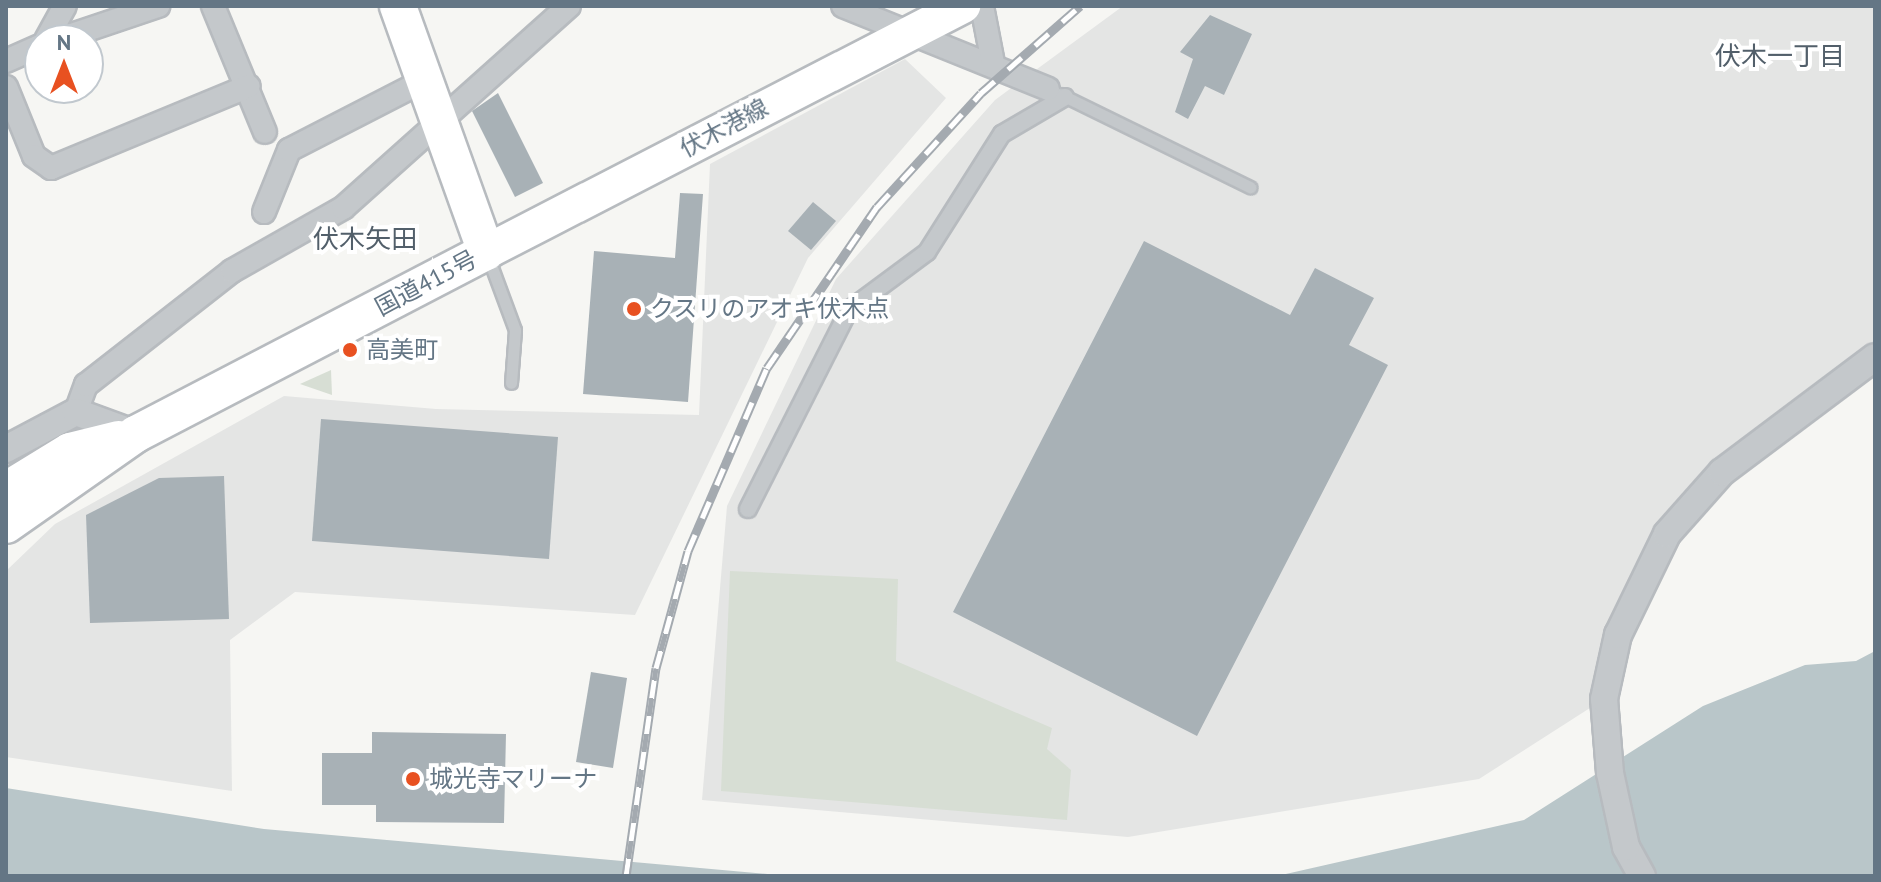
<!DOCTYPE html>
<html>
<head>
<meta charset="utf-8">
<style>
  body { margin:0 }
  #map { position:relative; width:1881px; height:882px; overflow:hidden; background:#f6f6f3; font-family:"PT Sans","Noto Sans JP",sans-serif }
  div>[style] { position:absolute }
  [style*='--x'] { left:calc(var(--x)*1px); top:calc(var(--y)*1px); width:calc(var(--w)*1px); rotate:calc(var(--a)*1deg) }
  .built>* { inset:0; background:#e4e5e4 }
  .green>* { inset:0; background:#d7ded4 }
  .water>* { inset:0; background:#b9c6c9 }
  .building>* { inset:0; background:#a8b1b6 }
  .roads { filter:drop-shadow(2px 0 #b7bbbf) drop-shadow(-2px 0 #b7bbbf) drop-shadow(0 2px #b7bbbf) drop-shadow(0 -2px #b7bbbf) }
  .service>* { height:11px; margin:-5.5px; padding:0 5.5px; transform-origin:5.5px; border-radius:5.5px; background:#c4c8cb }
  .pedestrian>* { height:16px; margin:-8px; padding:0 8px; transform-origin:8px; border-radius:8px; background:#c4c8cb }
  .minor>* { height:22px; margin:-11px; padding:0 11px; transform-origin:11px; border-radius:11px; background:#c4c8cb }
  .tertiary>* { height:26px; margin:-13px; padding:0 13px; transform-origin:13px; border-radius:13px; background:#c4c8cb }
  .primary>* { height:34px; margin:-17px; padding:0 17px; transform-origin:17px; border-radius:17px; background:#fff }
  .trunk>* { height:36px; margin:-18px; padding:0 18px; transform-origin:18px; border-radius:18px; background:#fff }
  .rail>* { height:9px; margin-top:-4.5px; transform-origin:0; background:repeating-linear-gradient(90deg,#fff 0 18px,#a4aab0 0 36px); box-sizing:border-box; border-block:2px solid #a4aab0 }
  .dots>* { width:22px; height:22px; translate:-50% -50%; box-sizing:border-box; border:4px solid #fff; border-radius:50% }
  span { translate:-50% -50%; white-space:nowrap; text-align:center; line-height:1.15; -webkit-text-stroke:8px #fff; paint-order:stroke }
  .street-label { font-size:24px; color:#647685 }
  .poi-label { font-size:24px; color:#647685 }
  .left { translate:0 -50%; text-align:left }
  .neighbourhood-label { font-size:26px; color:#525f6a }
  .frame { position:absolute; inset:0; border:8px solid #647685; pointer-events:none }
  .north { position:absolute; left:24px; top:24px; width:80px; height:80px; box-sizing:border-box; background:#fff; border:2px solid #c1c8ce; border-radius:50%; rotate:0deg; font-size:22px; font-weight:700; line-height:32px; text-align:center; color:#647685 }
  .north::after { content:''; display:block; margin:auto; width:28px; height:36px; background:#e85121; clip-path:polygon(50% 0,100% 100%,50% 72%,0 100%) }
</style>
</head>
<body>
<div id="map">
  <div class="built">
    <div style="clip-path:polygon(1123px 6px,1875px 6px,1875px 357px,1667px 534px,1604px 699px,1479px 779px,1128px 837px,702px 800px,727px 506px,836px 279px,995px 100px)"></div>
    <div style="clip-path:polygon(905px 59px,946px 98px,808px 258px,635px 615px,295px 592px,230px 640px,232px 791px,6px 757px,6px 571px,55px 524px,284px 396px,436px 409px,699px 415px,710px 164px)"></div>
  </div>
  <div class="green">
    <div style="clip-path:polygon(331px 370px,332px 395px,300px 384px)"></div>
    <div style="clip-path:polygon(730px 571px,898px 579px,896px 661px,1052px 728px,1047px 749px,1071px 770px,1067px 820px,721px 791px)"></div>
  </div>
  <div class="water">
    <div style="clip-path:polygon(1875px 651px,1875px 876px,1277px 876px,1524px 820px,1703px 706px,1805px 665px,1856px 661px)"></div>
    <div style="clip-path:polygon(6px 788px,264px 829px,790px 876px,6px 876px)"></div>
  </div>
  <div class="building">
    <div style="clip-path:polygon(1210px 15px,1252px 34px,1224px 95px,1205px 86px,1188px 119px,1175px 112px,1193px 59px,1180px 52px)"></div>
    <div style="clip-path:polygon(498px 93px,543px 183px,515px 197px,472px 111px)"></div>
    <div style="clip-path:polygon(680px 193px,703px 194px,688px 402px,583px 394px,594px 251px,675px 258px)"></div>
    <div style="clip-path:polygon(813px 202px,836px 221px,811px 250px,788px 231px)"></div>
    <div style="clip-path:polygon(1144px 241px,1290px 315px,1315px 268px,1374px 298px,1349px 345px,1388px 365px,1197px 736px,953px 612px)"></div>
    <div style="clip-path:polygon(321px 419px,558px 437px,549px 559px,312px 541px)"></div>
    <div style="clip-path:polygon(224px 476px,229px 619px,90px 623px,86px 515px,159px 478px)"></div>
    <div style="clip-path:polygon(591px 672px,627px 678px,613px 768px,576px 762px)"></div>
    <div style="clip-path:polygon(372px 732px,506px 734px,504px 823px,376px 822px,376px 805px,322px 805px,322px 753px,372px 753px)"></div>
  </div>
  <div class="roads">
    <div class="service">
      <div style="--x:1060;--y:94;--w:212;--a:26.1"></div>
      <div style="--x:488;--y:257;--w:78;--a:69.7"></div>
      <div style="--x:515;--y:330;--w:53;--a:94.3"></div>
    </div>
    <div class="pedestrian">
      <div style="--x:748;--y:509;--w:223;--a:-63.1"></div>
      <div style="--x:849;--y:310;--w:97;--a:-36.6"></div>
      <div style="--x:927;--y:252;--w:140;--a:-57.6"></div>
      <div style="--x:1002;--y:134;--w:73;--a:-30.4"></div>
    </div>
    <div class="minor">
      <div style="--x:213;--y:6;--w:136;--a:67.6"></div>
      <div style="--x:843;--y:6;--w:221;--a:22"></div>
      <div style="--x:982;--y:6;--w:58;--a:79.1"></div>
      <div style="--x:46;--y:40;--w:39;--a:-61"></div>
      <div style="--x:57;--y:40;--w:107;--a:-18.6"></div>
      <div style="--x:6;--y:61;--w:37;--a:-24"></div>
      <div style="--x:6;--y:87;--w:74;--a:67.9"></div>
      <div style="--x:34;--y:156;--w:21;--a:35"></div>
      <div style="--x:51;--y:168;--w:214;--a:-22.5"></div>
      <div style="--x:264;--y:212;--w:67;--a:-68"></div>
      <div style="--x:289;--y:150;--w:153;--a:-27.2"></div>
      <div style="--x:76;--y:412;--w:29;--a:-70"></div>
      <div style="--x:86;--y:385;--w:185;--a:-38"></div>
      <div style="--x:232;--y:271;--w:128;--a:-29.6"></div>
      <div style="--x:343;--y:208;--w:303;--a:-41.8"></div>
    </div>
    <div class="tertiary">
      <div style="--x:6;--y:449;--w:79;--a:-27.9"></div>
      <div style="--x:76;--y:412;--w:64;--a:20.1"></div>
      <div style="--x:1642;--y:876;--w:33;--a:-119"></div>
      <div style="--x:1626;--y:847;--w:76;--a:-102.2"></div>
      <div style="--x:1610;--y:773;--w:74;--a:-94.6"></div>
      <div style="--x:1604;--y:699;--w:66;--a:-77.7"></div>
      <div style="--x:1618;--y:635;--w:112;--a:-64.1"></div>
      <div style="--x:1667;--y:534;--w:83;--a:-48.4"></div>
      <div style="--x:1722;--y:472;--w:191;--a:-36.9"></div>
    </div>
    <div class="primary">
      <div style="--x:486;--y:252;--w:537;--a:-27.28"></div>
    </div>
    <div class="trunk">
      <div style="--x:6;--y:490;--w:75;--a:-31.4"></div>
      <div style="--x:70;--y:451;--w:50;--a:-13.8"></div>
      <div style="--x:6;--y:525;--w:159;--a:-35"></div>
      <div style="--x:136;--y:434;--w:394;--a:-27.5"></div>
      <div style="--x:486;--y:252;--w:261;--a:-109.7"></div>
    </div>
  </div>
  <div class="rail">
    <div style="--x:626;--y:876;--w:210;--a:-81.8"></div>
    <div style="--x:656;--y:668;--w:121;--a:-74.7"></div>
    <div style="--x:688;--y:551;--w:199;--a:-66.7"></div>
    <div style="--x:767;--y:368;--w:195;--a:-55.7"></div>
    <div style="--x:877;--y:207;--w:154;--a:-47.6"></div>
    <div style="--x:981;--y:93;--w:132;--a:-41.3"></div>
  </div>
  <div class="dots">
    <div style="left:634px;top:309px;background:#e85121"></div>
    <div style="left:350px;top:350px;background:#e85121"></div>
    <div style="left:413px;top:779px;background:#e85121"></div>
  </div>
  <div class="street-label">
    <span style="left:724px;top:128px;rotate:-28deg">伏木港線</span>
    <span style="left:426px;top:283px;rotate:-28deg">国道415号</span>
  </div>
  <div class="poi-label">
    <span class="left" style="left:650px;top:309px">クスリのアオキ伏木点</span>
    <span class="left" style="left:366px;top:350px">高美町</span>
    <span class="left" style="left:429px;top:779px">城光寺マリーナ</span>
  </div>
  <div class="neighbourhood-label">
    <span style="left:1780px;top:56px">伏木一丁目</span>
    <span style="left:365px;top:239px">伏木矢田</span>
  </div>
  <div class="frame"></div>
  <div class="north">N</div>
</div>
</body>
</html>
